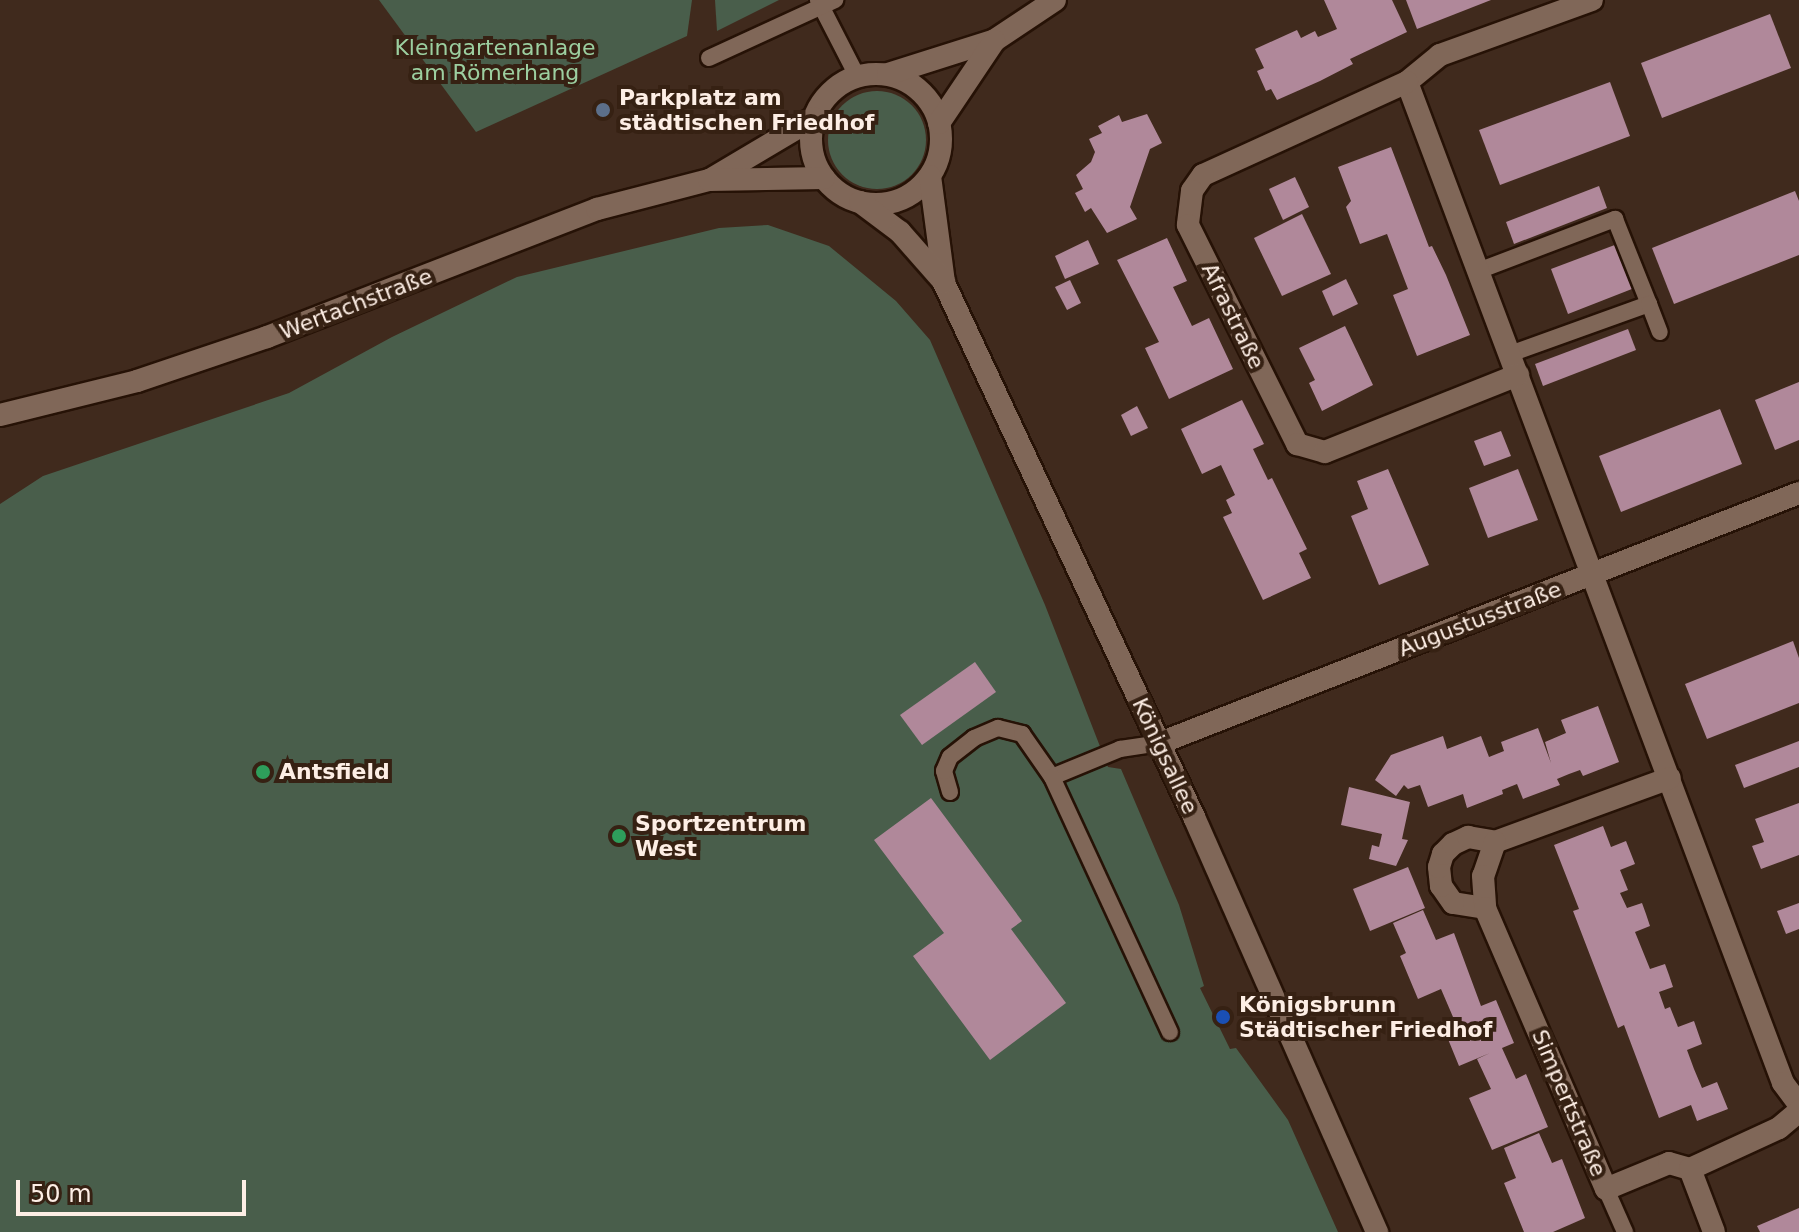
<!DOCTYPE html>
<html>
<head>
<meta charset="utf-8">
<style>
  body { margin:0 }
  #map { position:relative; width:1799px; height:1232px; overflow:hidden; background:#402a1d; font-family:"DejaVu Sans",sans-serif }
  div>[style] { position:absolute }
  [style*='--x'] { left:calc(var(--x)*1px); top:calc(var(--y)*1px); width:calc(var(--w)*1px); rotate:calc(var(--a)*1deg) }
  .green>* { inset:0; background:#495e4b }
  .round { border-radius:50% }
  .building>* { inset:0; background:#b0889a }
  .roads { filter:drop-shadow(2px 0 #261206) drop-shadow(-2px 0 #261206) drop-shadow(0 2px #261206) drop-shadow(0 -2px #261206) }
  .service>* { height:16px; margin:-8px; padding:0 8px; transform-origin:8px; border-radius:8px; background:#806758 }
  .minor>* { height:22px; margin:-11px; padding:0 11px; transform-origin:11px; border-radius:11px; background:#806758 }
  .tertiary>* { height:22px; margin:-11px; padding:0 11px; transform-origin:11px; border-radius:11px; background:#806758 }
  .tertiary>.ring { margin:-11px; padding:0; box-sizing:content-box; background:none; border:22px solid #806758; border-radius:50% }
  .dots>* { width:22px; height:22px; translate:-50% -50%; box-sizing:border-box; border:4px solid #362113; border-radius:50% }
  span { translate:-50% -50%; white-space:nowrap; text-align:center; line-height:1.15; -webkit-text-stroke:8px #362113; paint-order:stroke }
  .park-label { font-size:22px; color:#9ccfa0 }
  .poi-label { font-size:22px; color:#fdeee5; font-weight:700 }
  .left { translate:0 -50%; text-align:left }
  .street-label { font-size:22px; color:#fdeee5 }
  .scale { position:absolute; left:16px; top:1180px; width:230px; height:36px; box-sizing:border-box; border:4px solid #fdeee5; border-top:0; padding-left:10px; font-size:24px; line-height:28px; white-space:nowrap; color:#fdeee5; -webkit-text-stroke:6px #362113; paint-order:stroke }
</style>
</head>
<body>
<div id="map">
  <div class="green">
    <div style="clip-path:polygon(379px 0,692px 0,687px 36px,476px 132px)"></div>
    <div style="clip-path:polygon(715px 0,779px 0,717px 31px)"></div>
    <div class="round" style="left:828px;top:91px;width:98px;height:98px"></div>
    <div style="clip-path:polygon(768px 225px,829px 246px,896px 301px,930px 340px,1045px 605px,1108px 767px,1121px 769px,1179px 905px,1204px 986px,1200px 988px,1230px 1049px,1236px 1048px,1288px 1120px,1338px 1232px,0 1232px,0 504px,43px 476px,289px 393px,392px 337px,517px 277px,719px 228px)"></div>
  </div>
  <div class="building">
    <div style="clip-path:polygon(1324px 0,1392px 0,1407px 32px,1350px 59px,1353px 64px,1320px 81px,1277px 100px,1271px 89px,1266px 91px,1257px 71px,1264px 68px,1255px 49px,1297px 30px,1301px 38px,1315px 31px,1318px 37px,1337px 29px)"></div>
    <div style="clip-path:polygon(1406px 0,1491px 0,1417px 29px)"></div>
    <div style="clip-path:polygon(1770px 14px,1791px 68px,1662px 118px,1641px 63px)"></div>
    <div style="clip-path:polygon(1610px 82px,1630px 136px,1500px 185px,1479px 130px)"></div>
    <div style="clip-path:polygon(1147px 114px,1162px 143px,1150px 149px,1130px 207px,1137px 219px,1107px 233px,1091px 208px,1085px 212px,1075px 193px,1083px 189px,1076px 175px,1091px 162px,1095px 152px,1089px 139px,1102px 133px,1098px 126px,1119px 115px,1122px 122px)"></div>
    <div style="clip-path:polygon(1391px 147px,1429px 247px,1432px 246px,1446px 275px,1470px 335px,1417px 356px,1393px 295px,1408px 289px,1387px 234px,1360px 244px,1346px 207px,1351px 201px,1338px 167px)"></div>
    <div style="clip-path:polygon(1295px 177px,1309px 207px,1283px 220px,1269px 189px)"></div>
    <div style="clip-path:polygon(1599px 186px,1607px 208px,1514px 244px,1506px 222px)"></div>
    <div style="clip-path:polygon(1795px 191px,1799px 201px,1799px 255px,1674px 304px,1652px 248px)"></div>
    <div style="clip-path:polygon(1302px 214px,1331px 274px,1282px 296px,1254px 238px)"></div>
    <div style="clip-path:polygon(1167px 238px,1187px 281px,1173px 287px,1192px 326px,1209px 318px,1233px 369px,1169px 399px,1145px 348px,1159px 342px,1117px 260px)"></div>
    <div style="clip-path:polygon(1088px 240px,1099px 264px,1065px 279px,1055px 256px)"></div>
    <div style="clip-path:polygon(1620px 243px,1637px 287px,1568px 314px,1551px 269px)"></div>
    <div style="clip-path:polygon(1346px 279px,1358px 304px,1333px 316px,1322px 291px)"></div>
    <div style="clip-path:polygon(1070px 280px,1081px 303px,1067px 310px,1055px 287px)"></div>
    <div style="clip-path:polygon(1345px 326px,1373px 385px,1322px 411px,1309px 383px,1315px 380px,1299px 348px)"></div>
    <div style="clip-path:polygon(1628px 329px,1636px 350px,1543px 386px,1535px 364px)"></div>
    <div style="clip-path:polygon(1799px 382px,1799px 440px,1775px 450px,1755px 400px)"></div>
    <div style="clip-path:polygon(1242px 400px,1264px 444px,1253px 449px,1268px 480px,1272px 478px,1307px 549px,1299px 553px,1311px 578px,1263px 600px,1223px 517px,1232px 513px,1226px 500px,1235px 495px,1221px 465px,1202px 474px,1181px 429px)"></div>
    <div style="clip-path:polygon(1137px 406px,1148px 428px,1131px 436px,1121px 415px)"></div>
    <div style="clip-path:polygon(1720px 409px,1742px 464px,1621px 512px,1599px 456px)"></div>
    <div style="clip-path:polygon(1501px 431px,1511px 456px,1484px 466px,1474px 441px)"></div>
    <div style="clip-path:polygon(1388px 469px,1429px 565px,1379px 585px,1351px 516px,1368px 509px,1357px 481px)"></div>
    <div style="clip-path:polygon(1518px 469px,1538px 520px,1488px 538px,1469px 488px)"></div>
    <div style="clip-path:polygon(1793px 641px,1799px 658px,1799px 703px,1707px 739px,1685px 684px)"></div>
    <div style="clip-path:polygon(975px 662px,996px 692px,922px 745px,900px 715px)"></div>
    <div style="clip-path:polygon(1598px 706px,1619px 762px,1583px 776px,1580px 770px,1569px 774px,1557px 779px,1560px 785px,1523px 799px,1517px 784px,1502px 790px,1503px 794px,1467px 808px,1463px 794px,1428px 807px,1420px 785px,1408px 789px,1404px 785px,1396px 796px,1375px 780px,1391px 755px,1443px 736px,1447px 749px,1481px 736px,1489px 757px,1504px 751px,1501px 742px,1538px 728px,1551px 763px,1545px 742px,1566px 733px,1561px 720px)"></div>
    <div style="clip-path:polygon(1799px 741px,1799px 767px,1744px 788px,1735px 765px)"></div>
    <div style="clip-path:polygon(1349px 787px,1410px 802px,1402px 839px,1408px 840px,1396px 866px,1369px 859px,1372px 845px,1379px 847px,1382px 834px,1341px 825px)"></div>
    <div style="clip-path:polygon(931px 798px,1022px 921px,1011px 929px,1066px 1003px,990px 1060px,913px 956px,944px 933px,874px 840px)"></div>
    <div style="clip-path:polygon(1799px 803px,1799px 855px,1761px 869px,1752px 846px,1764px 842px,1755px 819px)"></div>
    <div style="clip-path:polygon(1603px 826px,1611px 847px,1626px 841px,1635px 864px,1620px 870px,1628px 890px,1620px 893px,1627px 908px,1642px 903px,1646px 914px,1650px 926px,1635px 932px,1650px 969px,1665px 964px,1669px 975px,1673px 987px,1659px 992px,1665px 1009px,1670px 1007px,1678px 1027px,1694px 1021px,1702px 1044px,1687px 1050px,1694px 1069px,1702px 1088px,1717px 1082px,1728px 1109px,1697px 1121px,1691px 1105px,1659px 1118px,1624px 1025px,1618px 1028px,1573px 911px,1579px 909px,1554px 845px)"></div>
    <div style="clip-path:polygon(1408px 867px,1425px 908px,1370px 931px,1353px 889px)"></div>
    <div style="clip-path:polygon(1799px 903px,1799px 929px,1786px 934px,1777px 911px)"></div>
    <div style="clip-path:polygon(1423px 910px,1436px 940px,1454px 933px,1481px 1006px,1496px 1000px,1514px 1043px,1502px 1048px,1516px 1079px,1526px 1074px,1548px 1127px,1492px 1150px,1469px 1098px,1491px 1089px,1477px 1059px,1490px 1053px,1459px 1066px,1441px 1022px,1453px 1017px,1441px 989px,1418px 999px,1400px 956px,1406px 953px,1393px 923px)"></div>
    <div style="clip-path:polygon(1539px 1133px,1552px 1163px,1562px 1159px,1585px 1218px,1553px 1232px,1524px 1232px,1504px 1183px,1516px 1178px,1504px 1148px)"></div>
    <div style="clip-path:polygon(1799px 1208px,1799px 1232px,1760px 1232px,1757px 1226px)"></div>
  </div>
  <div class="roads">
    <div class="service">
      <div style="--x:818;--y:0;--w:85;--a:62.8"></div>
      <div style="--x:709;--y:58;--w:139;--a:-24.7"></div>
      <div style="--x:1478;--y:271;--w:147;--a:-20.8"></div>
      <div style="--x:1615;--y:219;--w:92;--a:68.2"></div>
      <div style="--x:1510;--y:354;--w:148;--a:-19.8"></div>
      <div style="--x:1649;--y:304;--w:30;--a:69"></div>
      <div style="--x:1052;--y:777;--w:74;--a:-22.4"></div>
      <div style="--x:1120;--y:749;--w:40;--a:-8.5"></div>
      <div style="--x:950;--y:792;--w:22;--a:-106"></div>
      <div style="--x:944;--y:771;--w:15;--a:-67"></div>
      <div style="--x:950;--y:757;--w:31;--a:-38"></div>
      <div style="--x:974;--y:738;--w:26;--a:-23"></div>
      <div style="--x:998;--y:728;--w:25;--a:14"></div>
      <div style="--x:1022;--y:734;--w:52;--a:55.1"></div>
      <div style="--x:1052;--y:777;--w:281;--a:65.2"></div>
      <div style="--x:1606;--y:1189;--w:47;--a:66.2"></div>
    </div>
    <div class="minor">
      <div style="--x:1592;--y:0;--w:162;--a:160.1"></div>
      <div style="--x:1440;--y:55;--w:43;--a:140.7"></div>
      <div style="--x:1407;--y:82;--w:1069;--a:69.41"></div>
      <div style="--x:1783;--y:1083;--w:26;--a:53"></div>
      <div style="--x:1407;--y:82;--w:224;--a:155.5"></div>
      <div style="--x:1203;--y:175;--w:19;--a:125"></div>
      <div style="--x:1192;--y:191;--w:34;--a:97"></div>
      <div style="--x:1188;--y:225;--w:245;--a:63.5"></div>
      <div style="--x:1297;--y:444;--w:29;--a:16"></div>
      <div style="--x:1325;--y:452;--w:208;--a:-21.8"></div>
      <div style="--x:1160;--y:743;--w:686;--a:-21.37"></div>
      <div style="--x:1495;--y:842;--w:186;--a:-20.1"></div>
      <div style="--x:1485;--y:908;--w:32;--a:-171"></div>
      <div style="--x:1453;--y:903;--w:21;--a:-125"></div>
      <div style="--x:1441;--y:886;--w:19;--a:-96"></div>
      <div style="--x:1439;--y:867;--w:14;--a:-73"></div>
      <div style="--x:1443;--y:854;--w:14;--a:-45"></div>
      <div style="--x:1453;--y:844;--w:17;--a:-25"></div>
      <div style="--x:1468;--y:837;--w:27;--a:10"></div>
      <div style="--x:1495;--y:842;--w:36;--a:109"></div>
      <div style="--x:1483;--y:876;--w:32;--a:86"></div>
      <div style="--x:1485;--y:908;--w:306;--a:66.7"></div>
      <div style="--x:1606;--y:1189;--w:68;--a:-22.4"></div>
      <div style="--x:1669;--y:1163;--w:22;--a:16"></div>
      <div style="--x:1690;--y:1169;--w:98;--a:-24.7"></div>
      <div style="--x:1779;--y:1128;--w:26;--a:-40"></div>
      <div style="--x:1690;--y:1169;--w:67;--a:69.1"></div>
    </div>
    <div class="tertiary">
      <div class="ring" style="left:811px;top:74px;width:108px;height:108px"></div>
      <div style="--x:888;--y:74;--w:112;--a:-17.6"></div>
      <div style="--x:995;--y:40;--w:72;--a:-33.7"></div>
      <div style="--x:939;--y:123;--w:99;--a:-56.1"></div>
      <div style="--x:930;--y:176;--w:108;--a:82.5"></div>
      <div style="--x:944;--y:283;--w:590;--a:64.91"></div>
      <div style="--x:1194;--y:817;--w:454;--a:66.2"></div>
      <div style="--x:713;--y:178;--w:117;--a:-30.7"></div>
      <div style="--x:860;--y:202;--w:50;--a:36.9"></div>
      <div style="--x:900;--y:232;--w:67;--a:48.7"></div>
      <div style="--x:0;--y:415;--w:141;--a:-13.9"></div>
      <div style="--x:137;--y:381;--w:137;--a:-18.7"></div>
      <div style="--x:267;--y:337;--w:354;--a:-21.2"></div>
      <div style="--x:597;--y:209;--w:116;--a:-14.5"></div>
      <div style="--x:709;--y:180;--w:115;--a:-1"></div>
    </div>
  </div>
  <div class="dots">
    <div style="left:603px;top:110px;background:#5c6f8a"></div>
    <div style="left:263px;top:772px;background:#2e9e5b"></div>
    <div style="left:619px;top:836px;background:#2e9e5b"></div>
    <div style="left:1223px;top:1017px;background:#1a4fb4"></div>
  </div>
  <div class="park-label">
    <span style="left:495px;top:60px">Kleingartenanlage<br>am Römerhang</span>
  </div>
  <div class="poi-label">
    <span class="left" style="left:619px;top:110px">Parkplatz am<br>städtischen Friedhof</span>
    <span class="left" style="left:279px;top:772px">Antsfield</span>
    <span class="left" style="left:635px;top:836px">Sportzentrum<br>West</span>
    <span class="left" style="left:1239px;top:1017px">Königsbrunn<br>Städtischer Friedhof</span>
  </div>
  <div class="street-label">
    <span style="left:356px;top:304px;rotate:-21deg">Wertachstraße</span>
    <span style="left:1233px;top:316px;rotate:64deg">Afrastraße</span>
    <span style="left:1480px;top:619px;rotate:-21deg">Augustusstraße</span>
    <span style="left:1165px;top:756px;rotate:65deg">Königsallee</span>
    <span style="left:1569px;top:1103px;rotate:67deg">Simpertstraße</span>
  </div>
  <div class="scale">50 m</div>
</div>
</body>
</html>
